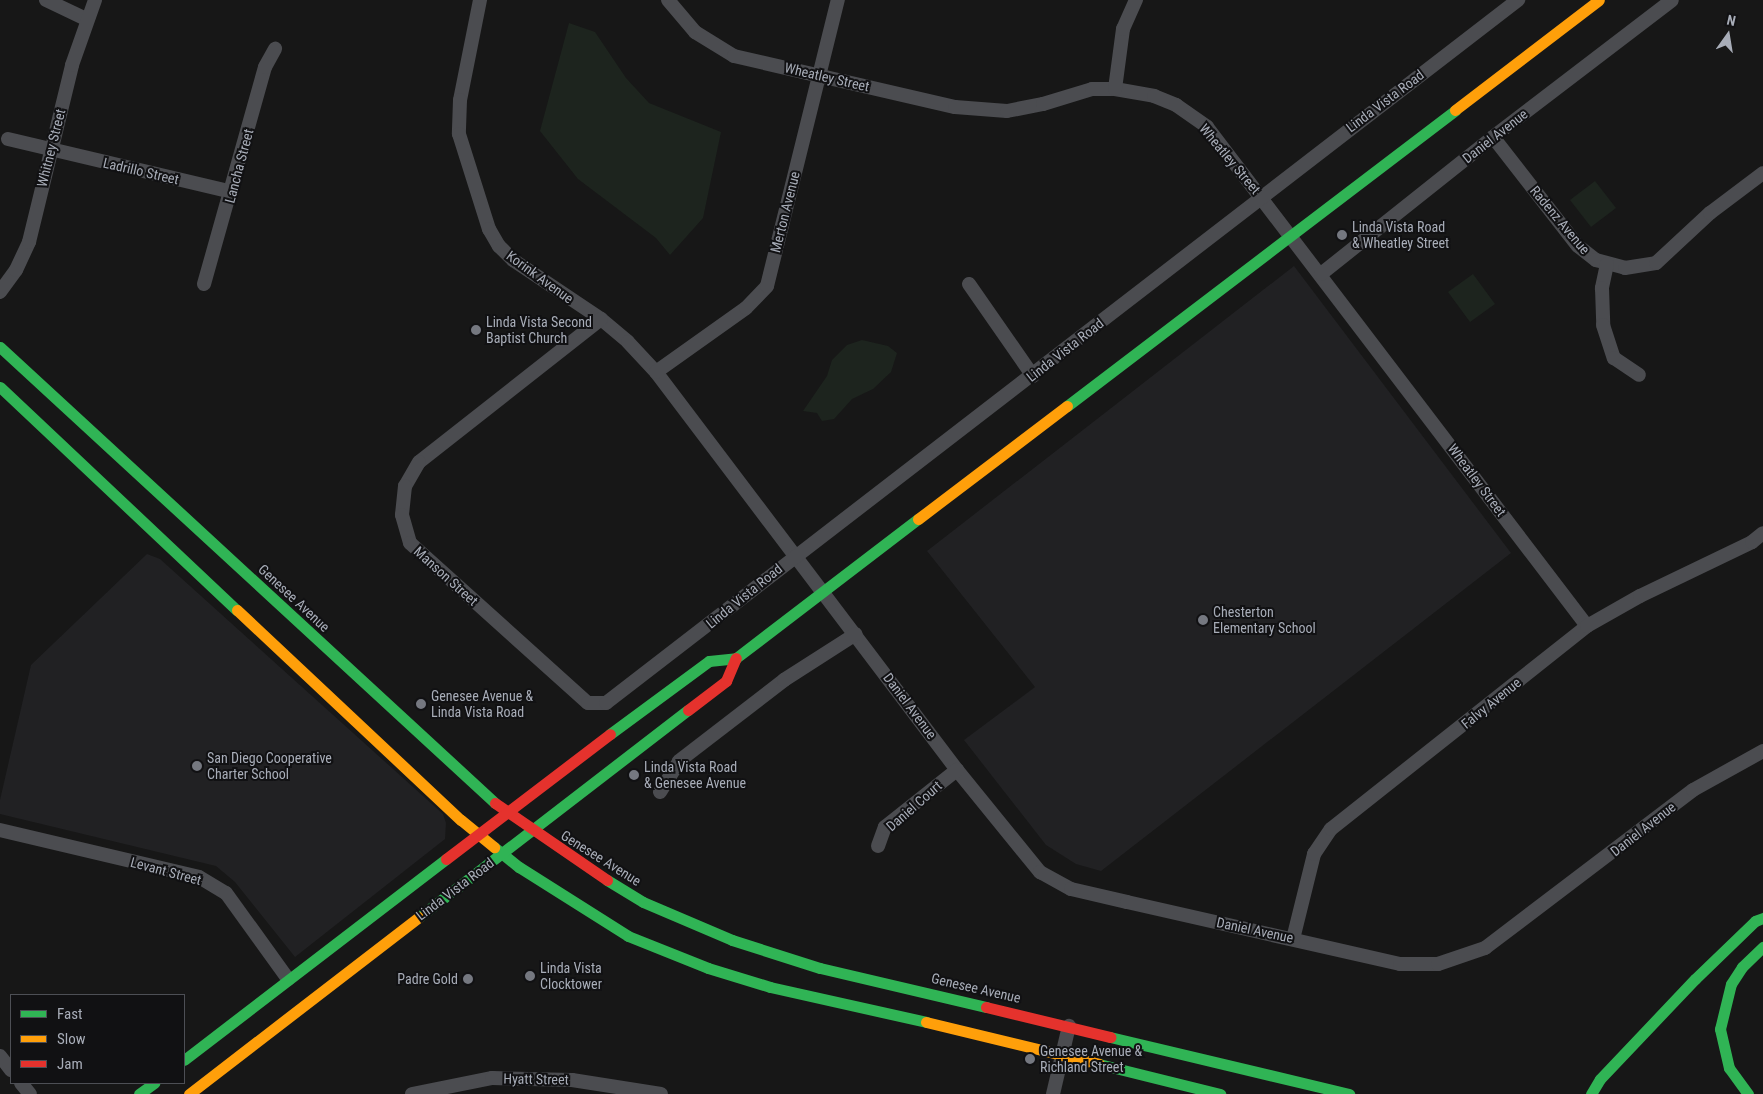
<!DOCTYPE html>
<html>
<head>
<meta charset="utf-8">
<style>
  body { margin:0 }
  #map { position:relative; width:1763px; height:1094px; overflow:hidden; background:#171717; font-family:"Roboto Condensed",sans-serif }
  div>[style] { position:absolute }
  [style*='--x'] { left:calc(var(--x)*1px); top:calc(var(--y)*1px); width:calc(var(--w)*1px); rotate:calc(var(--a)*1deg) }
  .built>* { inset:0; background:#212123 }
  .green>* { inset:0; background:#1d241e }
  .street>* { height:14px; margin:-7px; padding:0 7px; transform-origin:7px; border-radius:7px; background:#4b4c50 }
  .fast>* { height:11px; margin:-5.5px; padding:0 5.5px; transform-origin:5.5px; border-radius:5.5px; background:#30b455 }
  .slow>* { height:11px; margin:-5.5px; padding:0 5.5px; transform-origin:5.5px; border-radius:5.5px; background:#ff9f0a }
  .jam>* { height:11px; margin:-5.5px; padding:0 5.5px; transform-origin:5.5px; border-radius:5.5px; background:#e5322d }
  .dots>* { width:14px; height:14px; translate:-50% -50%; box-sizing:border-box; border:2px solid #111113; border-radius:50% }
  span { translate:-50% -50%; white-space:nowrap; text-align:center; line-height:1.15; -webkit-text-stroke:4px #111113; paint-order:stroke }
  .street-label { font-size:14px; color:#a8adb8 }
  .poi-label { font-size:14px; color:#a8adb8 }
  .left { translate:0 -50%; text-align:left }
  .right { translate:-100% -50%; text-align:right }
  .legend { position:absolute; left:10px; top:994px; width:175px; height:90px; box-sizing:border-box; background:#111113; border:1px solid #4d4f55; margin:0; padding:6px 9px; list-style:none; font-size:15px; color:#a8adb8 }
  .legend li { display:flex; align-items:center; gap:10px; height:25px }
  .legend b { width:25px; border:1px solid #4d4f55 }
  .north { position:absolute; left:1703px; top:10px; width:50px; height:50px; -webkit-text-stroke:4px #111113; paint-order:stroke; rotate:13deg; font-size:14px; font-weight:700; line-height:20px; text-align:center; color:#a8adb8 }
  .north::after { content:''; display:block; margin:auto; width:18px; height:22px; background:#a8adb8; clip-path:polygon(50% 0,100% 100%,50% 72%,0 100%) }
</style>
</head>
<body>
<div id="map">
  <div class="built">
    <div style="clip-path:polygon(1294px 266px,1511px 553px,1101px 871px,1076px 864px,1046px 845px,964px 740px,1035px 687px,927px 551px)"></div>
    <div style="clip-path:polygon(147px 554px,160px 559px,443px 814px,446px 823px,445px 839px,295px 957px,235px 882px,216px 866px,0 814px,0 800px,31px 665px)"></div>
  </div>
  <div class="green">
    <div style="clip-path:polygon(569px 23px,595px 32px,626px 78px,649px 103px,721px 132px,703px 218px,670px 255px,656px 238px,578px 179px,540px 131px)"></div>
    <div style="clip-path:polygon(1595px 181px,1616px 208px,1591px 227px,1570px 200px)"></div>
    <div style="clip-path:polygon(1473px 274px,1495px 304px,1470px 322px,1448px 292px)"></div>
    <div style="clip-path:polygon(862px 340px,888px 346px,897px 353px,891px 372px,873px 389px,852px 399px,834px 419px,822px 421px,817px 413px,803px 411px,827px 376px,832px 360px,847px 345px)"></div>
  </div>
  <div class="street">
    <div style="--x:46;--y:0;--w:44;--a:25.4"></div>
    <div style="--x:480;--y:0;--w:102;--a:101.3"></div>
    <div style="--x:460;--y:100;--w:34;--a:92"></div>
    <div style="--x:459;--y:134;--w:100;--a:72.5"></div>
    <div style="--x:489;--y:229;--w:20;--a:60"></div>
    <div style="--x:499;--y:246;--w:20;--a:45"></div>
    <div style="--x:513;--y:260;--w:106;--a:33.8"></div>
    <div style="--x:601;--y:319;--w:35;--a:40"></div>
    <div style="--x:628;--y:342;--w:41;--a:47"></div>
    <div style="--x:656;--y:372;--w:499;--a:52.9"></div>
    <div style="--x:957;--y:770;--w:132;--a:50.9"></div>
    <div style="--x:1040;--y:872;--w:35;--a:29"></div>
    <div style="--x:1071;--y:889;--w:57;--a:13.1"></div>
    <div style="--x:1127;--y:902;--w:280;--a:12.8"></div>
    <div style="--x:1400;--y:964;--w:38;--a:0"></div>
    <div style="--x:1438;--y:964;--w:50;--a:-18.8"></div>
    <div style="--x:1485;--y:948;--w:261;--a:-37.2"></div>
    <div style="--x:1693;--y:790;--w:80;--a:-29.1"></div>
    <div style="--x:668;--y:0;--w:42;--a:49.8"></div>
    <div style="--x:695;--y:32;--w:46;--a:31.6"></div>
    <div style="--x:734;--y:56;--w:227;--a:13"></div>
    <div style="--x:955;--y:107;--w:52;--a:4.4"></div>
    <div style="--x:1007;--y:111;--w:37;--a:-11"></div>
    <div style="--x:1043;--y:104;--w:51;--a:-17"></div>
    <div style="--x:1092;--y:89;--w:23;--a:0"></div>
    <div style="--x:1115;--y:89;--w:40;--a:10"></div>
    <div style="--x:1154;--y:96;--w:24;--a:22"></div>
    <div style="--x:1176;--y:105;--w:38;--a:35"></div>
    <div style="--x:1207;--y:127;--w:627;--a:52.71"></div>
    <div style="--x:1115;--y:89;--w:61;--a:-82.4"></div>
    <div style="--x:1123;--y:29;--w:32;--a:-66"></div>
    <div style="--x:1493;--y:137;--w:138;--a:52.1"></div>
    <div style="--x:1578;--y:246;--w:23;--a:38"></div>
    <div style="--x:1596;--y:260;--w:30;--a:15"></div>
    <div style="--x:1625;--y:268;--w:31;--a:-9"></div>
    <div style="--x:1656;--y:263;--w:74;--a:-42.8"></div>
    <div style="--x:1710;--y:213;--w:66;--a:-37"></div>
    <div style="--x:8;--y:139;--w:230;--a:13.3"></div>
    <div style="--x:1607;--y:264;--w:25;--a:102"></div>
    <div style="--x:1602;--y:288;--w:37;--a:88"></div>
    <div style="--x:1603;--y:325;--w:35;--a:72"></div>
    <div style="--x:1614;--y:358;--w:30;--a:34"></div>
    <div style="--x:1321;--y:274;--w:220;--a:-38.5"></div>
    <div style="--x:1493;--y:137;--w:225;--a:-37.4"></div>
    <div style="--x:204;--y:284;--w:225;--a:-74.3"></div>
    <div style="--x:265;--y:67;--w:21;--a:-61"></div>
    <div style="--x:969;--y:284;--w:112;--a:55.2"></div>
    <div style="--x:0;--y:292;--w:27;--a:-54"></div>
    <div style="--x:16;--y:270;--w:31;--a:-65"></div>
    <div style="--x:29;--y:242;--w:182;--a:-76.3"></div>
    <div style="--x:72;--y:65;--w:69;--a:-70.5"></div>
    <div style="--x:601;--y:319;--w:231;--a:141.8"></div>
    <div style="--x:419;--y:462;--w:28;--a:120"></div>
    <div style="--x:405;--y:486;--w:29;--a:96"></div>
    <div style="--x:402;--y:515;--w:29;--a:74"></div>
    <div style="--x:410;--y:543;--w:239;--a:42"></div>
    <div style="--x:588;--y:703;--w:18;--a:0"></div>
    <div style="--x:606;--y:703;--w:1152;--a:-37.63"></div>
    <div style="--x:656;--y:372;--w:110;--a:-35.4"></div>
    <div style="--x:746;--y:308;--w:30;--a:-46"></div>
    <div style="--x:767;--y:286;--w:295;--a:-76.1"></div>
    <div style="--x:660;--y:792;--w:36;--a:-58"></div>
    <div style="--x:679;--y:761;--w:133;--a:-37.6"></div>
    <div style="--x:784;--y:680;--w:85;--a:-32.6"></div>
    <div style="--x:0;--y:830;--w:204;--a:13.3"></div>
    <div style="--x:199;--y:877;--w:31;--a:31"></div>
    <div style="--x:226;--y:893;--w:106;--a:54.2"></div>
    <div style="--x:878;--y:846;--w:20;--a:-70"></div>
    <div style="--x:885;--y:827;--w:92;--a:-38.4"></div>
    <div style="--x:1293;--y:939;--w:88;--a:-76.1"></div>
    <div style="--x:1314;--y:854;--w:30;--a:-56"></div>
    <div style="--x:1331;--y:829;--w:327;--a:-38.4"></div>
    <div style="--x:1587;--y:626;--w:61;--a:-29.5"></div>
    <div style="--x:1640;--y:596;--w:124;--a:-25.7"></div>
    <div style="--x:1752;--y:542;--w:14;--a:-39"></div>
    <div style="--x:0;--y:1056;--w:18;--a:52"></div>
    <div style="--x:21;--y:1083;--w:14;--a:51"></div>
    <div style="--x:412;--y:1094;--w:82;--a:-11.3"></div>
    <div style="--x:492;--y:1078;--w:80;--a:1.4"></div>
    <div style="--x:572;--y:1080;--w:90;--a:8.9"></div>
    <div style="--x:1053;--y:1094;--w:70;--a:-76.8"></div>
  </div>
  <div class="fast">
    <div style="--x:0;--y:347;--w:673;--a:42.65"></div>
    <div style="--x:0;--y:387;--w:325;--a:43.3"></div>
    <div style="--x:1067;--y:406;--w:488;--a:-37.3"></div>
    <div style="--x:610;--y:734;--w:123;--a:-36.4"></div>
    <div style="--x:709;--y:661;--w:27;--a:-6"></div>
    <div style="--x:736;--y:658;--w:229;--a:-37.4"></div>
    <div style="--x:494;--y:847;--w:32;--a:39"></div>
    <div style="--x:519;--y:867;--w:129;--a:32.3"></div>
    <div style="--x:628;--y:936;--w:86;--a:21.8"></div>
    <div style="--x:708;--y:968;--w:65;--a:17"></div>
    <div style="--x:770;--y:987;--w:160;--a:12.6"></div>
    <div style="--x:607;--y:880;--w:42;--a:31.4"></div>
    <div style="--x:643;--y:902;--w:97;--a:23.1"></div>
    <div style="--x:732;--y:940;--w:92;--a:17.7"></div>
    <div style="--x:820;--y:968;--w:171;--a:13.2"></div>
    <div style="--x:419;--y:917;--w:339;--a:-37.6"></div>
    <div style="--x:1110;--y:1037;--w:246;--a:13.4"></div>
    <div style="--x:184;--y:1060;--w:330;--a:-37.5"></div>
    <div style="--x:1099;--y:1064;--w:125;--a:13.9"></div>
    <div style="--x:139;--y:1094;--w:19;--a:-36"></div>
    <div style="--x:1591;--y:1094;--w:17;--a:-59"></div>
    <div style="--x:1600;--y:1079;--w:138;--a:-46.5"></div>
    <div style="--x:1695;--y:979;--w:83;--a:-44"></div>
    <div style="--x:1755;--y:921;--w:9;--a:-21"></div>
    <div style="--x:1748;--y:1094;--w:32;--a:-126"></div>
    <div style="--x:1729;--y:1068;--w:40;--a:-103"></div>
    <div style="--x:1720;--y:1029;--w:46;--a:-76.3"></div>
    <div style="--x:1731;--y:984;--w:20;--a:-57"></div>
    <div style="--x:1742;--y:967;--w:29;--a:-44"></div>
  </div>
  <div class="slow">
    <div style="--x:1455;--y:110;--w:181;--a:-37.4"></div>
    <div style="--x:918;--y:519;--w:187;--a:-37.2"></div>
    <div style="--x:237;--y:610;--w:307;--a:43.2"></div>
    <div style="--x:461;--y:820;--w:43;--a:39.3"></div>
    <div style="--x:926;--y:1022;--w:178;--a:13.6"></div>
    <div style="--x:189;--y:1094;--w:290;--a:-37.6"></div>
  </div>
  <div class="jam">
    <div style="--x:688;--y:710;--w:48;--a:-37.3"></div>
    <div style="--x:726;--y:681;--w:25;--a:-67"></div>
    <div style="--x:495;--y:803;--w:136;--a:34.5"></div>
    <div style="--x:446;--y:859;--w:206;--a:-37.3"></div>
    <div style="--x:986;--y:1007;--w:128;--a:13.6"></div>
  </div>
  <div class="dots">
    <div style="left:1342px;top:235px;background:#757880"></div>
    <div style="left:476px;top:330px;background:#757880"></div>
    <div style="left:1203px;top:620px;background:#757880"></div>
    <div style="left:421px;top:704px;background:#757880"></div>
    <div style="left:197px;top:766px;background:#757880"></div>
    <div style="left:634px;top:775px;background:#757880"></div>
    <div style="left:530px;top:976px;background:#757880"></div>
    <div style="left:468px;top:979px;background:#757880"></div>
    <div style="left:1030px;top:1059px;background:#757880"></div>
  </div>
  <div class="street-label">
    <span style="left:827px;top:77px;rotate:13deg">Wheatley Street</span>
    <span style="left:1385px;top:101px;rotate:-37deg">Linda Vista Road</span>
    <span style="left:1495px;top:136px;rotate:-38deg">Daniel Avenue</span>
    <span style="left:51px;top:148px;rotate:-76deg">Whitney Street</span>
    <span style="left:1230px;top:159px;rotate:50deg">Wheatley Street</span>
    <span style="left:239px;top:166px;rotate:-75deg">Lancha Street</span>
    <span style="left:141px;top:171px;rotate:13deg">Ladrillo Street</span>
    <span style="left:785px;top:212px;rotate:-76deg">Merton Avenue</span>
    <span style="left:1560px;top:220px;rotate:50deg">Radenz Avenue</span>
    <span style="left:540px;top:277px;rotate:36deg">Korink Avenue</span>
    <span style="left:1065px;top:350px;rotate:-38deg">Linda Vista Road</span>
    <span style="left:1477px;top:480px;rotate:53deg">Wheatley Street</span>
    <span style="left:446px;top:576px;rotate:42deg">Manson Street</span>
    <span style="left:744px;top:596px;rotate:-39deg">Linda Vista Road</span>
    <span style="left:294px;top:598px;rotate:43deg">Genesee Avenue</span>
    <span style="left:1491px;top:703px;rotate:-39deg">Falvy Avenue</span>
    <span style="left:910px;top:706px;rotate:53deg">Daniel Avenue</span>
    <span style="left:914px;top:806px;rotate:-41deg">Daniel Court</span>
    <span style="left:1643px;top:829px;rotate:-38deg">Daniel Avenue</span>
    <span style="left:601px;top:858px;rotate:32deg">Genesee Avenue</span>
    <span style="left:166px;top:871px;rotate:15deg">Levant Street</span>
    <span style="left:455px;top:889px;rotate:-37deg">Linda Vista Road</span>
    <span style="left:1255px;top:930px;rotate:12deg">Daniel Avenue</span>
    <span style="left:976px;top:988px;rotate:13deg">Genesee Avenue</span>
    <span style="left:536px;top:1079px;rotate:1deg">Hyatt Street</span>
  </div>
  <div class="poi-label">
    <span class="left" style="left:1352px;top:235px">Linda Vista Road<br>&amp; Wheatley Street</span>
    <span class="left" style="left:486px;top:330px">Linda Vista Second<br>Baptist Church</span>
    <span class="left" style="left:1213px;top:620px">Chesterton<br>Elementary School</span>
    <span class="left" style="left:431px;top:704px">Genesee Avenue &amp;<br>Linda Vista Road</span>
    <span class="left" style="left:207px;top:766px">San Diego Cooperative<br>Charter School</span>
    <span class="left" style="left:644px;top:775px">Linda Vista Road<br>&amp; Genesee Avenue</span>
    <span class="left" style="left:540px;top:976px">Linda Vista<br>Clocktower</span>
    <span class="right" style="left:458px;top:979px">Padre Gold</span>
    <span class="left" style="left:1040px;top:1059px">Genesee Avenue &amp;<br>Richland Street</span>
  </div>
  <ul class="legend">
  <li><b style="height:6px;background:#30b455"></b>Fast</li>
  <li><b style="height:6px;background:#ff9f0a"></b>Slow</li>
  <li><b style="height:6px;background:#e5322d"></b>Jam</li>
  </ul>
  <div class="north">N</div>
</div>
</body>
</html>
